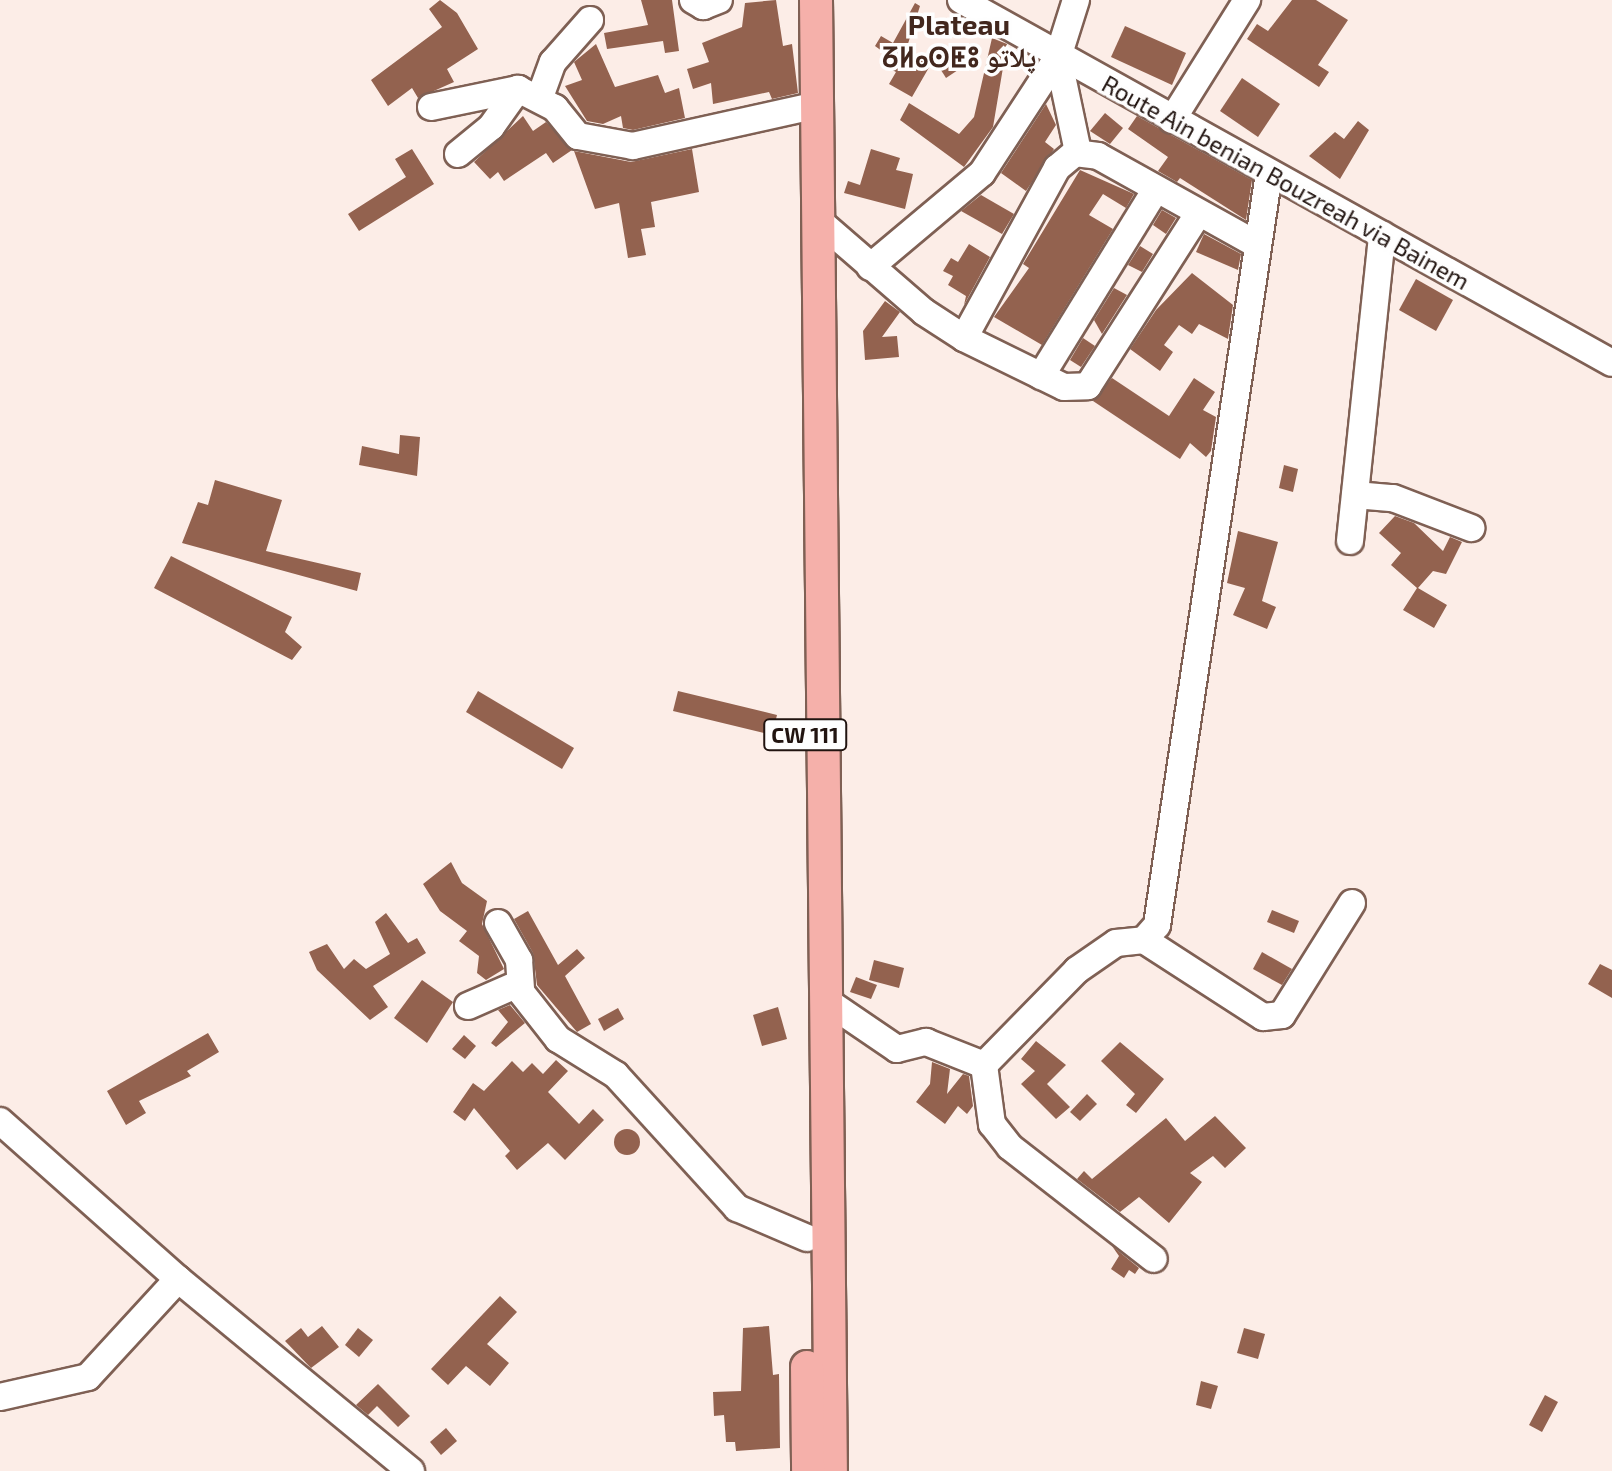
<!DOCTYPE html>
<html>
<head>
<meta charset="utf-8">
<style>
  body { margin:0 }
  #map { position:relative; width:1612px; height:1471px; overflow:hidden; background:#fcede7; font-family:"Exo 2","Noto Naskh Arabic","Noto Sans Tifinagh",sans-serif }
  div>[style] { position:absolute }
  [style*='--x'] { left:calc(var(--x)*1px); top:calc(var(--y)*1px); width:calc(var(--w)*1px); rotate:calc(var(--a)*1deg) }
  .building>* { inset:0; background:#93624f }
  .round { border-radius:50% }
  .roads { filter:drop-shadow(2px 0 #7f6054) drop-shadow(-2px 0 #7f6054) drop-shadow(0 2px #7f6054) drop-shadow(0 -2px #7f6054) }
  .minor>* { height:26px; margin:-13px; padding:0 13px; transform-origin:13px; border-radius:13px; background:#fff }
  .major>* { height:32px; margin:-16px; padding:0 16px; transform-origin:16px; border-radius:16px; background:#f5b0aa }
  span { translate:-50% -50%; white-space:nowrap; text-align:center; line-height:1.15; -webkit-text-stroke:7px #fefefe; paint-order:stroke }
  .shield-label span { padding:2px 6px; background:#fefefe; border:2px solid; border-radius:6px; -webkit-text-stroke-width:0 }
  .shield-label { font-size:22px; color:#211410; font-weight:700 }
  .street-label { font-size:24px; color:#211410 }
  .quarter-label { font-size:28px; color:#42271d; font-weight:700 }
</style>
</head>
<body>
<div id="map">
  <div class="building">
    <div style="clip-path:polygon(440px 0,457px 13px,478px 49px,447px 69px,454px 82px,418px 98px,412px 88px,388px 106px,371px 80px,442px 27px,429px 9px)"></div>
    <div style="clip-path:polygon(641px 0,672px 0,679px 51px,665px 53px,663px 41px,607px 49px,604px 33px,648px 25px)"></div>
    <div style="clip-path:polygon(776px 0,783px 46px,792px 44px,798px 93px,772px 99px,769px 92px,713px 104px,711px 83px,693px 89px,687px 69px,709px 62px,702px 43px,742px 27px,745px 3px)"></div>
    <div style="clip-path:polygon(1292px 0,1316px 0,1348px 20px,1318px 65px,1329px 72px,1319px 87px,1247px 39px,1257px 24px,1268px 31px)"></div>
    <div style="clip-path:polygon(915px 3px,920px 6px,906px 50px,931px 64px,912px 97px,889px 84px,896px 72px,881px 64px,886px 54px,875px 46px,881px 36px,893px 43px)"></div>
    <div style="clip-path:polygon(1125px 26px,1186px 53px,1172px 85px,1111px 57px)"></div>
    <div style="clip-path:polygon(992px 38px,1007px 44px,993px 127px,964px 167px,900px 120px,909px 103px,959px 134px,974px 117px)"></div>
    <div style="clip-path:polygon(596px 44px,615px 87px,658px 75px,665px 93px,679px 88px,685px 118px,633px 130px,623px 128px,621px 116px,603px 124px,587px 121px,565px 86px,582px 80px,574px 62px)"></div>
    <div style="clip-path:polygon(947px 51px,958px 70px,946px 78px,934px 59px)"></div>
    <div style="clip-path:polygon(1242px 78px,1280px 104px,1258px 137px,1220px 111px)"></div>
    <div style="clip-path:polygon(1046px 104px,1056px 125px,1045px 142px,1054px 149px,1026px 191px,1001px 173px)"></div>
    <div style="clip-path:polygon(1105px 113px,1123px 128px,1110px 144px,1090px 131px)"></div>
    <div style="clip-path:polygon(523px 116px,533px 131px,546px 122px,572px 150px,553px 163px,546px 153px,504px 181px,498px 172px,490px 179px,474px 162px)"></div>
    <div style="clip-path:polygon(1137px 116px,1252px 180px,1246px 220px,1180px 178px,1177px 182px,1158px 171px,1168px 157px,1128px 129px)"></div>
    <div style="clip-path:polygon(1358px 121px,1369px 130px,1340px 179px,1309px 156px,1335px 132px,1344px 139px)"></div>
    <div style="clip-path:polygon(412px 149px,434px 184px,359px 231px,348px 214px,406px 177px,395px 159px)"></div>
    <div style="clip-path:polygon(692px 149px,699px 192px,651px 202px,655px 227px,641px 229px,646px 255px,628px 258px,619px 203px,595px 209px,574px 151px,631px 162px)"></div>
    <div style="clip-path:polygon(871px 149px,900px 158px,896px 170px,913px 174px,905px 209px,844px 193px,848px 181px,860px 185px)"></div>
    <div style="clip-path:polygon(1080px 170px,1134px 194px,1126px 208px,1103px 194px,1089px 215px,1113px 229px,1042px 345px,994px 317px,1029px 268px,1023px 264px)"></div>
    <div style="clip-path:polygon(981px 195px,1014px 214px,1002px 234px,961px 211px)"></div>
    <div style="clip-path:polygon(1162px 210px,1176px 218px,1166px 234px,1153px 225px)"></div>
    <div style="clip-path:polygon(1204px 234px,1241px 254px,1238px 270px,1196px 252px)"></div>
    <div style="clip-path:polygon(969px 244px,990px 257px,964px 305px,966px 296px,948px 285px,953px 276px,943px 271px,951px 258px,958px 262px)"></div>
    <div style="clip-path:polygon(1140px 246px,1153px 254px,1142px 272px,1128px 265px)"></div>
    <div style="clip-path:polygon(1192px 273px,1233px 305px,1228px 339px,1199px 324px,1192px 334px,1179px 325px,1164px 345px,1173px 352px,1160px 371px,1130px 349px,1156px 310px)"></div>
    <div style="clip-path:polygon(1416px 279px,1453px 300px,1436px 331px,1399px 310px)"></div>
    <div style="clip-path:polygon(1114px 288px,1127px 295px,1102px 334px,1094px 320px)"></div>
    <div style="clip-path:polygon(885px 301px,900px 312px,882px 337px,897px 336px,899px 357px,865px 360px,863px 331px)"></div>
    <div style="clip-path:polygon(1083px 338px,1095px 346px,1081px 367px,1070px 360px)"></div>
    <div style="clip-path:polygon(1112px 378px,1169px 416px,1194px 378px,1215px 392px,1203px 410px,1216px 417px,1211px 451px,1206px 457px,1190px 443px,1180px 459px,1093px 401px)"></div>
    <div style="clip-path:polygon(400px 435px,420px 437px,417px 476px,359px 465px,362px 446px,399px 454px)"></div>
    <div style="clip-path:polygon(1284px 465px,1298px 469px,1293px 492px,1279px 488px)"></div>
    <div style="clip-path:polygon(215px 480px,282px 500px,266px 551px,361px 573px,357px 591px,182px 543px,198px 502px,208px 505px)"></div>
    <div style="clip-path:polygon(1395px 516px,1414px 523px,1443px 551px,1450px 537px,1462px 542px,1446px 574px,1433px 571px,1418px 588px,1447px 605px,1434px 628px,1403px 610px,1417px 588px,1391px 565px,1401px 553px,1379px 533px)"></div>
    <div style="clip-path:polygon(1238px 531px,1278px 542px,1262px 601px,1276px 607px,1267px 629px,1233px 615px,1245px 588px,1227px 583px)"></div>
    <div style="clip-path:polygon(171px 556px,292px 617px,285px 632px,302px 647px,292px 660px,154px 588px)"></div>
    <div style="clip-path:polygon(478px 691px,574px 748px,562px 769px,466px 712px)"></div>
    <div style="clip-path:polygon(678px 691px,777px 715px,772px 735px,673px 711px)"></div>
    <div style="clip-path:polygon(451px 862px,462px 883px,487px 901px,482px 924px,504px 969px,486px 980px,477px 973px,479px 956px,459px 941px,467px 931px,440px 911px,423px 884px)"></div>
    <div style="clip-path:polygon(1272px 910px,1299px 921px,1294px 933px,1267px 922px)"></div>
    <div style="clip-path:polygon(528px 911px,558px 965px,577px 949px,585px 958px,565px 976px,591px 1024px,577px 1032px,537px 985px,533px 953px,514px 919px)"></div>
    <div style="clip-path:polygon(386px 913px,408px 943px,417px 938px,426px 953px,373px 986px,388px 1007px,370px 1020px,317px 970px,309px 952px,327px 944px,344px 969px,354px 959px,366px 969px,390px 954px,375px 922px)"></div>
    <div style="clip-path:polygon(1262px 952px,1292px 969px,1282px 985px,1253px 969px)"></div>
    <div style="clip-path:polygon(874px 960px,904px 968px,899px 988px,869px 980px)"></div>
    <div style="clip-path:polygon(1600px 964px,1612px 970px,1612px 998px,1588px 984px)"></div>
    <div style="clip-path:polygon(856px 977px,877px 985px,871px 999px,850px 992px)"></div>
    <div style="clip-path:polygon(422px 980px,453px 1002px,427px 1043px,394px 1018px)"></div>
    <div style="clip-path:polygon(510px 1005px,525px 1023px,496px 1047px,491px 1043px,508px 1022px,498px 1010px)"></div>
    <div style="clip-path:polygon(778px 1007px,787px 1039px,762px 1046px,753px 1015px)"></div>
    <div style="clip-path:polygon(618px 1008px,624px 1019px,604px 1031px,598px 1019px)"></div>
    <div style="clip-path:polygon(208px 1033px,219px 1052px,187px 1071px,191px 1076px,139px 1101px,146px 1113px,126px 1125px,107px 1091px)"></div>
    <div style="clip-path:polygon(464px 1035px,476px 1046px,465px 1059px,452px 1049px)"></div>
    <div style="clip-path:polygon(1036px 1041px,1066px 1065px,1047px 1084px,1070px 1107px,1056px 1119px,1021px 1084px,1035px 1071px,1021px 1059px)"></div>
    <div style="clip-path:polygon(1120px 1042px,1164px 1079px,1136px 1113px,1126px 1105px,1135px 1094px,1101px 1061px)"></div>
    <div style="clip-path:polygon(556px 1060px,568px 1071px,548px 1092px,579px 1124px,593px 1109px,604px 1120px,565px 1160px,548px 1143px,517px 1170px,505px 1156px,510px 1151px,474px 1108px,465px 1121px,453px 1112px,473px 1083px,484px 1091px,512px 1061px,523px 1072px,532px 1063px,543px 1074px)"></div>
    <div style="clip-path:polygon(932px 1062px,950px 1069px,947px 1094px,963px 1074px,969px 1076px,973px 1106px,967px 1114px,958px 1106px,945px 1124px,916px 1102px,930px 1084px)"></div>
    <div style="clip-path:polygon(1087px 1094px,1097px 1104px,1080px 1121px,1070px 1112px)"></div>
    <div style="clip-path:polygon(1215px 1116px,1246px 1148px,1225px 1168px,1213px 1156px,1190px 1173px,1202px 1182px,1169px 1223px,1139px 1197px,1120px 1212px,1077px 1179px,1084px 1171px,1092px 1179px,1166px 1118px,1185px 1141px)"></div>
    <div class="round" style="left:614px;top:1129px;width:26px;height:26px"></div>
    <div style="clip-path:polygon(1112px 1246px,1139px 1268px,1135px 1274px,1129px 1270px,1124px 1278px,1111px 1269px,1119px 1256px)"></div>
    <div style="clip-path:polygon(500px 1296px,517px 1312px,487px 1344px,509px 1363px,490px 1386px,466px 1366px,448px 1385px,431px 1369px)"></div>
    <div style="clip-path:polygon(322px 1326px,339px 1347px,311px 1368px,285px 1341px,301px 1328px,308px 1337px)"></div>
    <div style="clip-path:polygon(769px 1326px,773px 1375px,779px 1374px,780px 1448px,736px 1451px,735px 1442px,726px 1442px,724px 1415px,714px 1416px,713px 1392px,741px 1391px,743px 1328px)"></div>
    <div style="clip-path:polygon(358px 1328px,373px 1340px,359px 1357px,345px 1345px)"></div>
    <div style="clip-path:polygon(1244px 1328px,1265px 1334px,1258px 1359px,1237px 1353px)"></div>
    <div style="clip-path:polygon(1201px 1381px,1218px 1386px,1211px 1409px,1196px 1405px)"></div>
    <div style="clip-path:polygon(378px 1384px,410px 1416px,398px 1427px,377px 1406px,368px 1415px,356px 1405px)"></div>
    <div style="clip-path:polygon(1545px 1395px,1558px 1402px,1542px 1432px,1529px 1425px)"></div>
    <div style="clip-path:polygon(446px 1428px,457px 1441px,441px 1455px,430px 1442px)"></div>
  </div>
  <div class="roads">
    <div class="minor">
      <div style="--x:693;--y:0;--w:12;--a:31"></div>
      <div style="--x:703;--y:6;--w:17;--a:-21"></div>
      <div style="--x:961;--y:0;--w:745;--a:29.14"></div>
      <div style="--x:1058;--y:57;--w:97;--a:78.1"></div>
      <div style="--x:540;--y:97;--w:37;--a:-70"></div>
      <div style="--x:553;--y:62;--w:56;--a:-48.6"></div>
      <div style="--x:431;--y:107;--w:89;--a:-11.7"></div>
      <div style="--x:518;--y:89;--w:42;--a:27.2"></div>
      <div style="--x:555;--y:108;--w:36;--a:51"></div>
      <div style="--x:578;--y:136;--w:56;--a:10.3"></div>
      <div style="--x:633;--y:146;--w:175;--a:-12.5"></div>
      <div style="--x:1172;--y:120;--w:142;--a:-58"></div>
      <div style="--x:458;--y:154;--w:43;--a:-39.3"></div>
      <div style="--x:491;--y:127;--w:47;--a:-54.6"></div>
      <div style="--x:819;--y:221;--w:139;--a:40.9"></div>
      <div style="--x:924;--y:312;--w:48;--a:33"></div>
      <div style="--x:964;--y:338;--w:194;--a:-61.3"></div>
      <div style="--x:1057;--y:168;--w:23;--a:-40"></div>
      <div style="--x:1075;--y:153;--w:23;--a:7"></div>
      <div style="--x:1098;--y:156;--w:181;--a:29.1"></div>
      <div style="--x:870;--y:267;--w:146;--a:-40"></div>
      <div style="--x:982;--y:173;--w:139;--a:-56.8"></div>
      <div style="--x:1058;--y:57;--w:60;--a:-72.5"></div>
      <div style="--x:964;--y:338;--w:111;--a:26.1"></div>
      <div style="--x:1064;--y:387;--w:24;--a:-2"></div>
      <div style="--x:1088;--y:386;--w:204;--a:-57.4"></div>
      <div style="--x:1041;--y:376;--w:217;--a:-58.4"></div>
      <div style="--x:1355;--y:495;--w:38;--a:5"></div>
      <div style="--x:1393;--y:498;--w:84;--a:21"></div>
      <div style="--x:1350;--y:541;--w:308;--a:-84"></div>
      <div style="--x:498;--y:923;--w:43;--a:60.4"></div>
      <div style="--x:519;--y:960;--w:32;--a:86"></div>
      <div style="--x:521;--y:992;--w:60;--a:51.8"></div>
      <div style="--x:558;--y:1039;--w:68;--a:31.8"></div>
      <div style="--x:616;--y:1075;--w:180;--a:47.7"></div>
      <div style="--x:737;--y:1208;--w:76;--a:23.2"></div>
      <div style="--x:1144;--y:940;--w:142;--a:32.9"></div>
      <div style="--x:1263;--y:1017;--w:19;--a:-6"></div>
      <div style="--x:1282;--y:1015;--w:132;--a:-58"></div>
      <div style="--x:825;--y:1000;--w:87;--a:34.2"></div>
      <div style="--x:897;--y:1049;--w:30;--a:-14"></div>
      <div style="--x:926;--y:1042;--w:62;--a:21.6"></div>
      <div style="--x:984;--y:1065;--w:133;--a:-45.6"></div>
      <div style="--x:1077;--y:970;--w:47;--a:-34.7"></div>
      <div style="--x:1116;--y:943;--w:28;--a:-6"></div>
      <div style="--x:1144;--y:940;--w:20;--a:-49"></div>
      <div style="--x:1157;--y:925;--w:760;--a:-81.53"></div>
      <div style="--x:468;--y:1006;--w:55;--a:-23.7"></div>
      <div style="--x:984;--y:1065;--w:60;--a:82.3"></div>
      <div style="--x:992;--y:1124;--w:29;--a:52"></div>
      <div style="--x:1010;--y:1147;--w:182;--a:37.9"></div>
      <div style="--x:0;--y:1121;--w:238;--a:41.6"></div>
      <div style="--x:178;--y:1279;--w:302;--a:39.5"></div>
      <div style="--x:0;--y:1397;--w:90;--a:-12.8"></div>
      <div style="--x:88;--y:1377;--w:133;--a:-47.4"></div>
    </div>
    <div class="major">
      <div style="--x:816;--y:0;--w:1471;--a:89.42"></div>
      <div style="--x:807;--y:1367;--w:104;--a:89.4"></div>
    </div>
  </div>
  <div class="shield-label">
    <span style="left:805px;top:735px">CW 111</span>
  </div>
  <div class="street-label">
    <span style="left:1286px;top:182px;rotate:29deg">Route Ain benian Bouzreah via Bainem</span>
  </div>
  <div class="quarter-label">
    <span style="left:959px;top:40px">Plateau<br>ⵒⵍⴰⵙⵟⵓ پلاتو</span>
  </div>
</div>
</body>
</html>
